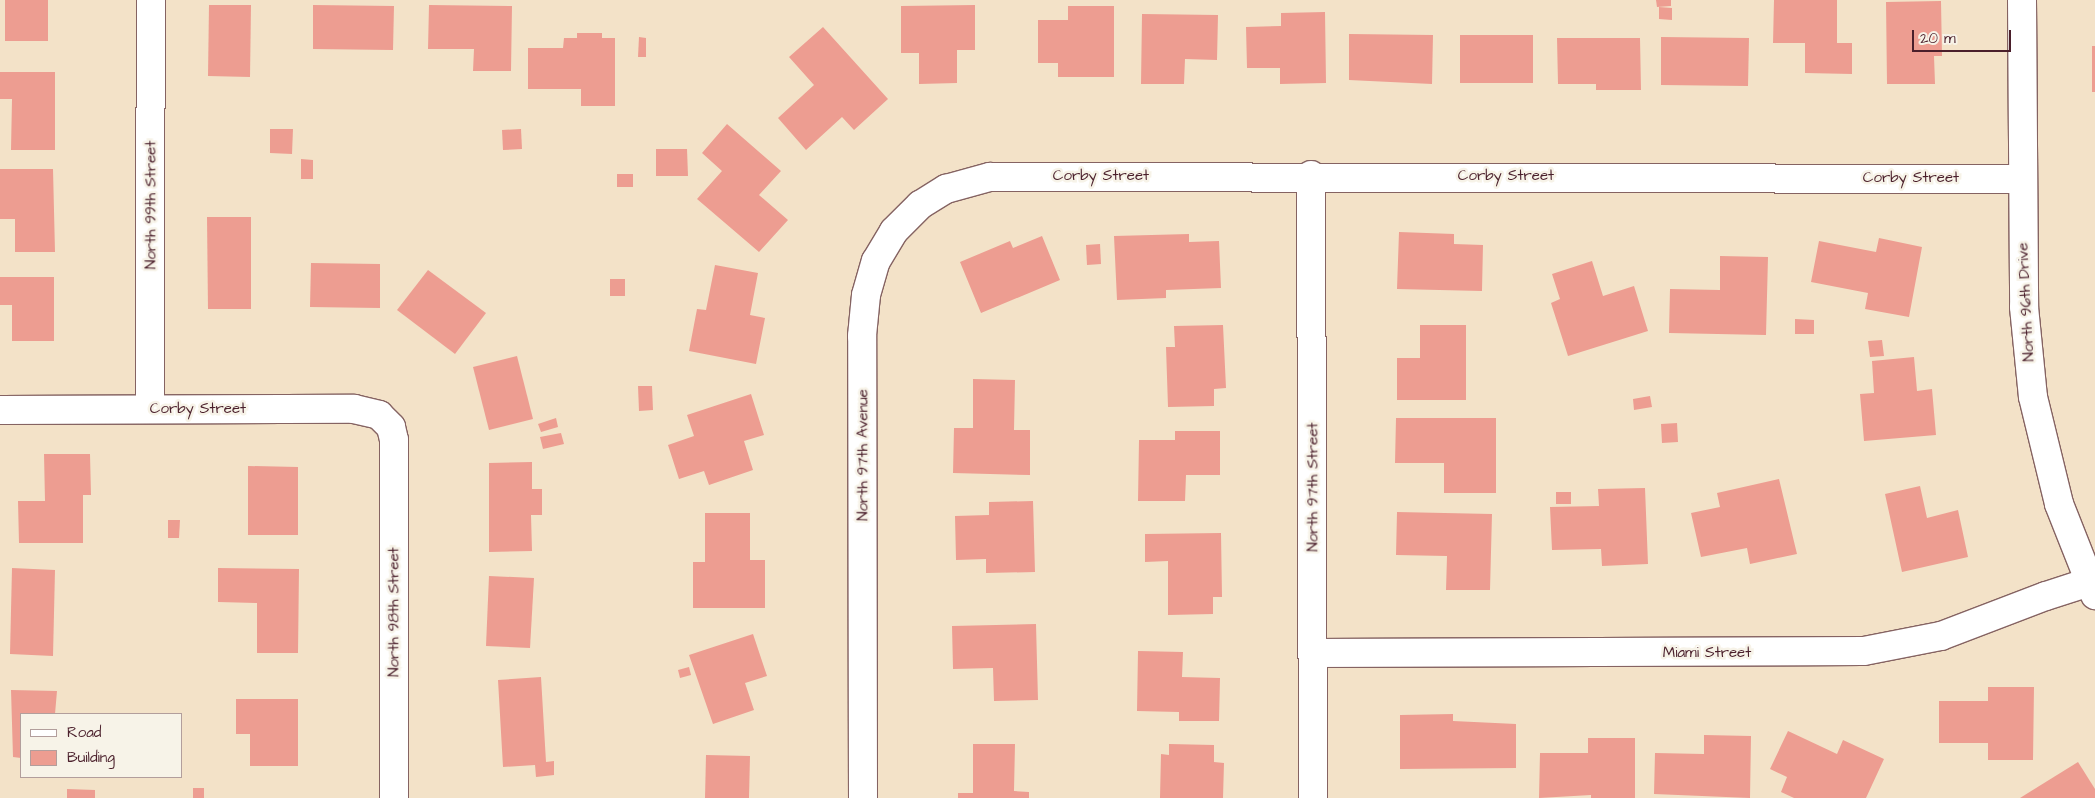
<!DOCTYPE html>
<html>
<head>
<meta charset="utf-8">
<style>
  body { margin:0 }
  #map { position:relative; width:2095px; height:798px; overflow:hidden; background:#f3e2c8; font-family:"Architects Daughter",sans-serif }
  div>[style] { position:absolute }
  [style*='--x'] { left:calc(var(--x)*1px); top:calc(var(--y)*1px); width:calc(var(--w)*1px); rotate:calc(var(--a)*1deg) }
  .building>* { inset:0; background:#ed9d91 }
  .roads { filter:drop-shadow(1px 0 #856362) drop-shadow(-1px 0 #856362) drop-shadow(0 1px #856362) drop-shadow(0 -1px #856362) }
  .minor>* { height:28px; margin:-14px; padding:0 14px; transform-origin:14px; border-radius:14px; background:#fff }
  span { translate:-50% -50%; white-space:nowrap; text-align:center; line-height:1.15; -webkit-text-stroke:5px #f7f3e8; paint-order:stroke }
  .street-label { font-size:15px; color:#4a1f2b }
  .legend { position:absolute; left:20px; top:713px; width:162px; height:65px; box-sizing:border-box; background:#f7f3e8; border:1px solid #b29e9c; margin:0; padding:6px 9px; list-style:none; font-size:15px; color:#4a1f2b }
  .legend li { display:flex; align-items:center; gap:10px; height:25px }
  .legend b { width:25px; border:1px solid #b29e9c }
  .scale { position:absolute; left:1912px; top:30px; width:99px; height:22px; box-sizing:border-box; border:2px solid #4a1f2b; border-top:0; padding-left:6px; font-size:15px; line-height:18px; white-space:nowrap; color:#4a1f2b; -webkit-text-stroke:4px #f7f3e8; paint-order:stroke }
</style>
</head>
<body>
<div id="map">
  <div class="building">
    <div style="clip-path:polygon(5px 0,48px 0,48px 41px,5px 41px)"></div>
    <div style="clip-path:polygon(1656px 0,1671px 0,1671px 6px,1657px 7px)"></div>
    <div style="clip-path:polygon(1774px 0,1837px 0,1837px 43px,1852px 43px,1852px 74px,1805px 73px,1805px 43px,1773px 43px)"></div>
    <div style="clip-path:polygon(1941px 1px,1942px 56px,1934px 56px,1935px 84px,1887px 84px,1886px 2px)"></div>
    <div style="clip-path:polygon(209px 5px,251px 5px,250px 77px,208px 76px)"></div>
    <div style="clip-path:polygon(313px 5px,394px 6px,393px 50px,313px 49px)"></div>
    <div style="clip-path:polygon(429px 5px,512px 6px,511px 71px,473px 71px,474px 49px,428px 49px)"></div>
    <div style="clip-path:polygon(975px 5px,975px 50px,957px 50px,957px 83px,919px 84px,919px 53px,901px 53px,901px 6px)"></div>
    <div style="clip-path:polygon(1068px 6px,1114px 6px,1114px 77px,1058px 77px,1058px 63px,1038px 63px,1038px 20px,1068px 20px)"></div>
    <div style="clip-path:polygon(1659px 7px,1672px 8px,1672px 20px,1659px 19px)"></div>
    <div style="clip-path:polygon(1325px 12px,1326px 83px,1280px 84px,1280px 68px,1247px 68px,1246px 27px,1281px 26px,1281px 13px)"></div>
    <div style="clip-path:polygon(1142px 14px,1218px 15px,1217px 60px,1185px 59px,1184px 84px,1141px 84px)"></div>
    <div style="clip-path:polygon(823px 27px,888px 99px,854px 130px,842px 117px,806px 150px,778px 118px,814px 85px,789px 57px)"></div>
    <div style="clip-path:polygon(577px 33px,602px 33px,602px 38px,615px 38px,615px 106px,581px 106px,581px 89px,528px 89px,528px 48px,563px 48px,564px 38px,577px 38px)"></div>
    <div style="clip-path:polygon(1349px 34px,1433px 35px,1432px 84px,1349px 80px)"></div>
    <div style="clip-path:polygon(1460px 35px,1533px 35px,1533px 83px,1460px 83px)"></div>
    <div style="clip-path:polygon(639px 37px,646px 38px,646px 57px,638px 57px)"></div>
    <div style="clip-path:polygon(1661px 37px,1749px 38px,1748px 86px,1661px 85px)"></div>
    <div style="clip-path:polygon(1557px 38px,1640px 38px,1641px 90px,1596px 90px,1596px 84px,1558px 84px)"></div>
    <div style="clip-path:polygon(2092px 46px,2095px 46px,2095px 92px,2092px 92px)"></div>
    <div style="clip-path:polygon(0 72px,55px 72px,55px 150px,11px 150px,12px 99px,0 99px)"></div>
    <div style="clip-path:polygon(727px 124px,781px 171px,759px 195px,788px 220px,759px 252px,697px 199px,722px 171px,702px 153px)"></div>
    <div style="clip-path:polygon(270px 129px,293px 129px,292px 154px,270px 153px)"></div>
    <div style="clip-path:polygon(521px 129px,522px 149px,503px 150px,502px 130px)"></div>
    <div style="clip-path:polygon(656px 149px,687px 149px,688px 176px,656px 176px)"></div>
    <div style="clip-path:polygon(301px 159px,313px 160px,313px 179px,301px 179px)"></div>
    <div style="clip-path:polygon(0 169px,53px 169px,55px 252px,15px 252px,15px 219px,0 219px)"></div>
    <div style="clip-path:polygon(617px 174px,633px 174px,633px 187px,617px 187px)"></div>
    <div style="clip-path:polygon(207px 217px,251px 217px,251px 309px,208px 309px)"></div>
    <div style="clip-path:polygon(1399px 232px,1454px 234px,1454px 244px,1483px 245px,1482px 291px,1397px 289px)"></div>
    <div style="clip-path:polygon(1189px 234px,1189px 242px,1219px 241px,1221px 288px,1166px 290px,1166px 298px,1117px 300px,1114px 236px)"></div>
    <div style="clip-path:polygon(1042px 236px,1060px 280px,981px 313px,960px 262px,1010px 241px,1013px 248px)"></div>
    <div style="clip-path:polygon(1879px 238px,1922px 247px,1909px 317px,1865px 309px,1868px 293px,1811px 282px,1819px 241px,1876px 252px)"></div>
    <div style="clip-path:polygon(1100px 244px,1101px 264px,1087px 265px,1086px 245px)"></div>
    <div style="clip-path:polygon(1720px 256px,1768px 257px,1766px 335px,1669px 333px,1670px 289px,1720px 290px)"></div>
    <div style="clip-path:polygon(1592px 261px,1603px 296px,1634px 286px,1648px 331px,1568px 356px,1551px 303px,1560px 299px,1552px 274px)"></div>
    <div style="clip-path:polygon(311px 263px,380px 264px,380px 308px,310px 307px)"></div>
    <div style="clip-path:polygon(715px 265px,758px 273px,750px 315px,765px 318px,756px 364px,689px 351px,697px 309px,706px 310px)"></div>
    <div style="clip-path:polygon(428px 270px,486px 313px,455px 354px,397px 310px)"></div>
    <div style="clip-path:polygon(0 277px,54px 277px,54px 341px,12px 341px,12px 305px,0 305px)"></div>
    <div style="clip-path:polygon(610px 279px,625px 279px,625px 296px,610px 296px)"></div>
    <div style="clip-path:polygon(1795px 319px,1814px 320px,1814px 334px,1795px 334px)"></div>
    <div style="clip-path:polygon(1223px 325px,1226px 388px,1214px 389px,1214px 406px,1168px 407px,1166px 347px,1175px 347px,1174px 326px)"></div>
    <div style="clip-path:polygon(1420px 325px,1466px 325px,1466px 400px,1397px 400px,1397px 358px,1420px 358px)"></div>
    <div style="clip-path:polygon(1882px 340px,1884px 356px,1870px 357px,1868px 341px)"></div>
    <div style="clip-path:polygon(517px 356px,533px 419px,489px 430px,473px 367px)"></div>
    <div style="clip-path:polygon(1914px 357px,1917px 391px,1932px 389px,1936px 435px,1864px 441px,1860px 394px,1874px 393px,1872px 361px)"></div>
    <div style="clip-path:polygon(973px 379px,1015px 380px,1014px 430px,1030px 430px,1030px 475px,953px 473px,954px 428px,973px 428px)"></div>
    <div style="clip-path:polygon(638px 386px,652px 386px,653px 410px,639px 411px)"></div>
    <div style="clip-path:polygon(751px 394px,764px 435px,744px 441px,753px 470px,709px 485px,704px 471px,679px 479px,668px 445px,694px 436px,687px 415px)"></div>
    <div style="clip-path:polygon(1650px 396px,1652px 407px,1634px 410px,1633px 399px)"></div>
    <div style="clip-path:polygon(556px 418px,558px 427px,541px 432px,538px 424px)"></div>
    <div style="clip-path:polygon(1396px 418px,1496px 418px,1496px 493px,1444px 493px,1444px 463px,1395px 463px)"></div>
    <div style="clip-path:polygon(1677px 423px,1678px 442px,1662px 443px,1661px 424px)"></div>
    <div style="clip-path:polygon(1175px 431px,1220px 431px,1220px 475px,1186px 475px,1185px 501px,1138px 501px,1139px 440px,1175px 440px)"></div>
    <div style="clip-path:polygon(561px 433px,564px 444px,543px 449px,540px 437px)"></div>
    <div style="clip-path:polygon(44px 454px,90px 454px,91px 495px,83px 495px,83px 543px,19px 543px,18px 501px,45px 501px)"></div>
    <div style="clip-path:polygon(532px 462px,532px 489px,542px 489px,542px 515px,531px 515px,532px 551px,489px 552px,489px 463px)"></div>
    <div style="clip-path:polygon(248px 466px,298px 467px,298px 535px,248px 535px)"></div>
    <div style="clip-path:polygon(1779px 479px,1797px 554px,1750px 564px,1747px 548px,1701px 557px,1691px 513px,1720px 507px,1717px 493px)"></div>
    <div style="clip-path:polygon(1920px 486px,1927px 518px,1958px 510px,1968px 557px,1902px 572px,1885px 494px)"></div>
    <div style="clip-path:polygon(1645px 488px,1648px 564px,1602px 566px,1601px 549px,1552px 550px,1550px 507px,1599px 506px,1598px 489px)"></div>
    <div style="clip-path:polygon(1556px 492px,1571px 492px,1571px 504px,1556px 504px)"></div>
    <div style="clip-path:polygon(1033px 501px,1035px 572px,986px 573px,986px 559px,956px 560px,955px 516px,989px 515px,989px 502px)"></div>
    <div style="clip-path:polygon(1397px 512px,1492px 514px,1490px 590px,1446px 590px,1447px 556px,1396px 555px)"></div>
    <div style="clip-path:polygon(705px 513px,750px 513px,750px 560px,765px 560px,765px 608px,693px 608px,693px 562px,705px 562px)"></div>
    <div style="clip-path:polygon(168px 520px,180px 520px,179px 538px,168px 538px)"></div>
    <div style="clip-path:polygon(1221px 533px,1222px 597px,1213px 597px,1213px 614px,1168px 615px,1168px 561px,1145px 562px,1145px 534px)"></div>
    <div style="clip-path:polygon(12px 568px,55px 570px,53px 656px,10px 654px)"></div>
    <div style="clip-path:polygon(218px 568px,299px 569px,298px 653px,257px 653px,257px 603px,218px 602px)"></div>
    <div style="clip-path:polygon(489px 576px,534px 578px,530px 648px,486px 646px)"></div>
    <div style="clip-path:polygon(1036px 624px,1038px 700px,994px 701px,993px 668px,953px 669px,952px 626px)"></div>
    <div style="clip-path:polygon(753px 634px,767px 676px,745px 683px,754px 710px,713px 724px,689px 655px)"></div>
    <div style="clip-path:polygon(1138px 651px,1183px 652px,1182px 677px,1220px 678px,1219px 721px,1179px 721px,1179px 712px,1137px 711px)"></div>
    <div style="clip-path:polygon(689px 667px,691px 675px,680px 678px,678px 670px)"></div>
    <div style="clip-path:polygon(541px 677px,546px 762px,554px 761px,554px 775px,536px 777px,535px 765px,503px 767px,498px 680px)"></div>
    <div style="clip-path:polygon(1988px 687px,2034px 687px,2033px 760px,1988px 760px,1988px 743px,1939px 743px,1939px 701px,1988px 701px)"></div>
    <div style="clip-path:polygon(11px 690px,57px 691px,55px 714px,21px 714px,21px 758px,13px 757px)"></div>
    <div style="clip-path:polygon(236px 699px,298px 699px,298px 766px,250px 766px,250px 734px,236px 734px)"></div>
    <div style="clip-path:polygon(1453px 714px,1453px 721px,1516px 724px,1516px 768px,1400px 769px,1400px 715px)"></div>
    <div style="clip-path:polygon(1788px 731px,1837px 754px,1843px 740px,1884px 759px,1866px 798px,1794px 798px,1781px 792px,1787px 777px,1770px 769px)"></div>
    <div style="clip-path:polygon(1704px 735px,1751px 736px,1750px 798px,1654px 794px,1655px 753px,1704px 754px)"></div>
    <div style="clip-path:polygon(1588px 738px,1635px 738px,1635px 798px,1591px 798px,1591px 795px,1539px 798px,1540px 753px,1588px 753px)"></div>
    <div style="clip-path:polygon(973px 744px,1015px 744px,1014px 791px,1029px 792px,1029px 798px,958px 798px,958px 793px,973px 793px)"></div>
    <div style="clip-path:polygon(1169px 744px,1214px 745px,1214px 762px,1224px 763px,1223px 798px,1160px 798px,1161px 754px,1169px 755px)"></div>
    <div style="clip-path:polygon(706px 755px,750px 756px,749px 798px,705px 798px)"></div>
    <div style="clip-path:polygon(2078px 762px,2095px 789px,2095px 798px,2020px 798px)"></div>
    <div style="clip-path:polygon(193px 788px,204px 788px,204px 798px,193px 798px)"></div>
    <div style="clip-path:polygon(67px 789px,95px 790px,95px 798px,67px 798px)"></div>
  </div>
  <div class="roads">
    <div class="minor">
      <div style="--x:2022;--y:0;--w:307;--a:89.6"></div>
      <div style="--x:2024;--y:307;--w:90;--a:84.3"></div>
      <div style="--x:2033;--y:397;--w:110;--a:76.3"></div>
      <div style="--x:2059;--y:504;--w:98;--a:68.4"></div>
      <div style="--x:1311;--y:175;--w:623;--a:89.82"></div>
      <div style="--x:150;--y:409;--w:409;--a:-89.9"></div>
      <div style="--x:0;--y:410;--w:354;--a:-0.2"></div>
      <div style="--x:354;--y:409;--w:26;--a:13"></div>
      <div style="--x:379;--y:415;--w:17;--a:45"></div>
      <div style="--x:391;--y:427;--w:13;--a:77"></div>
      <div style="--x:394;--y:440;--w:358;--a:90"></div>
      <div style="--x:1313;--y:653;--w:551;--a:-0.21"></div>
      <div style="--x:1864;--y:651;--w:78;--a:-11"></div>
      <div style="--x:1941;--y:636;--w:112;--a:-20.9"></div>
      <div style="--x:2046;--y:596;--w:45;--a:-18"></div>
      <div style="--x:863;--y:798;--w:462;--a:-90.1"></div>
      <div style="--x:862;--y:336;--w:41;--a:-84.4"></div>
      <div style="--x:866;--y:295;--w:35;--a:-74"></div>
      <div style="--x:876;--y:261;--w:35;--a:-59"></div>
      <div style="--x:894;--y:231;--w:37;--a:-45"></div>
      <div style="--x:920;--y:205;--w:31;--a:-32"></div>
      <div style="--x:946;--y:189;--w:46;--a:-15.3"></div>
      <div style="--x:990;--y:177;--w:1031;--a:0.11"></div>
    </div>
  </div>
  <div class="street-label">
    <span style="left:1101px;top:176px">Corby Street</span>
    <span style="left:1506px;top:176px">Corby Street</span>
    <span style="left:1911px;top:178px">Corby Street</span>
    <span style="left:151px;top:205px;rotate:-90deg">North 99th Street</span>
    <span style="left:2026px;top:302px;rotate:-93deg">North 96th Drive</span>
    <span style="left:198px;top:409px">Corby Street</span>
    <span style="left:863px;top:455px;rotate:-90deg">North 97th Avenue</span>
    <span style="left:1313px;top:487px;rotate:-90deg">North 97th Street</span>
    <span style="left:394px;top:612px;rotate:-90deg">North 98th Street</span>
    <span style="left:1707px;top:653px">Miami Street</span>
  </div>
  <ul class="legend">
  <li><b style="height:6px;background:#fff"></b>Road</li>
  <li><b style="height:14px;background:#ed9d91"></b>Building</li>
  </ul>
  <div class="scale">20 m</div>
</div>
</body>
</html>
